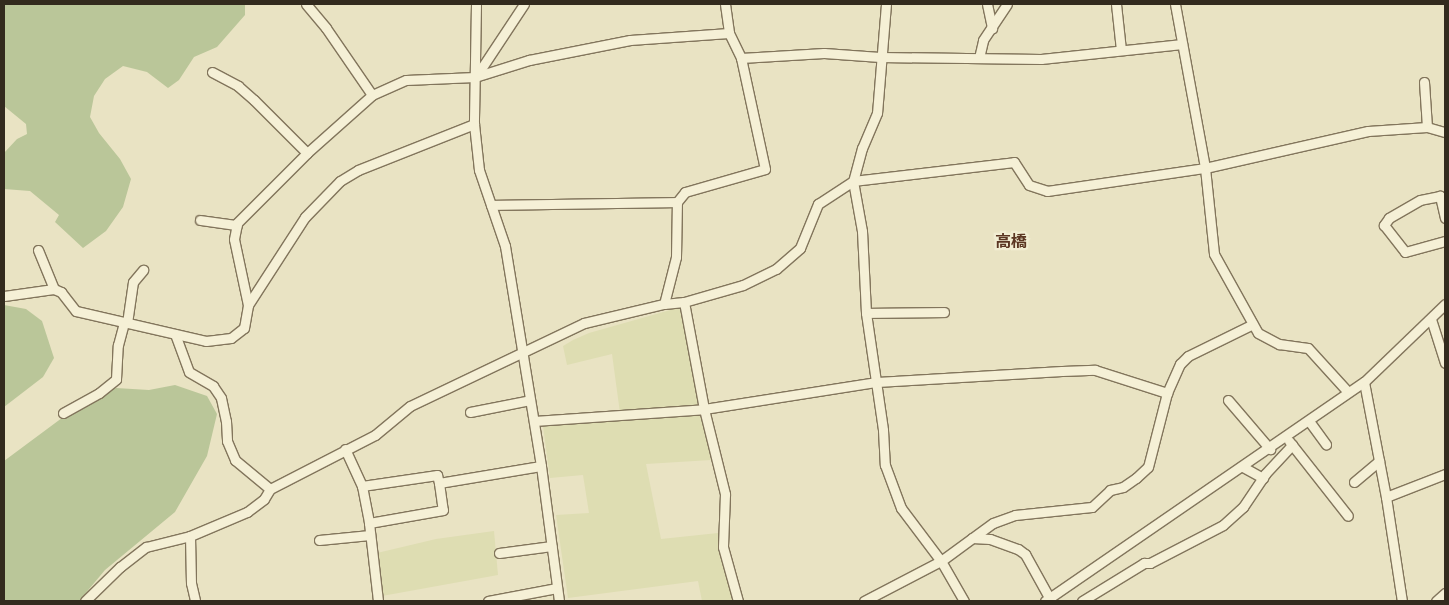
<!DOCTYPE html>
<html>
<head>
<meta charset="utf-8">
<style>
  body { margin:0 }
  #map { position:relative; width:1449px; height:605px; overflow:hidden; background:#e9e3c3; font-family:Lora,"Noto Sans JP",serif }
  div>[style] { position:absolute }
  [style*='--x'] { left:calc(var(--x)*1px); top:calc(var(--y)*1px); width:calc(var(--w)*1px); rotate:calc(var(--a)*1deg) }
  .farmland>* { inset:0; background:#deddb2 }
  .green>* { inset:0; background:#bac699 }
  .roads { filter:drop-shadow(1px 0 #82755c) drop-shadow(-1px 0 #82755c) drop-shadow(0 1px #82755c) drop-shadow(0 -1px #82755c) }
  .minor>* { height:9px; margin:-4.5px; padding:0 4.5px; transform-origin:4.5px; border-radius:4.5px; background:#f5f0d6 }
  span { translate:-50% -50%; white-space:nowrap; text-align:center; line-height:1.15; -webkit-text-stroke:4.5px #f1edd2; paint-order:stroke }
  .quarter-label { font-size:16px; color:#5b3622; font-weight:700 }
  .frame { position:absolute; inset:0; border:5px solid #332b1e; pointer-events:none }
</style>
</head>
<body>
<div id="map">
  <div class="farmland">
    <div style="clip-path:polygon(681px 307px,700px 405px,620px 413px,612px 354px,567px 365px,563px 346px,573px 340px,589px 333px)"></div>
    <div style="clip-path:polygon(703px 415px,711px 460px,646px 464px,661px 539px,718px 533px,734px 601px,702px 601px,698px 581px,568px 598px,556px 515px,589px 513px,583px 475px,550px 478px,543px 426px)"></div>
    <div style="clip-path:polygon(494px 531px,498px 575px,382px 596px,377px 553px,436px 539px)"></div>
  </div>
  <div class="green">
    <div style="clip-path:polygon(4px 4px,245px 4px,245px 15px,217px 47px,194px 57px,179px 80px,168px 88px,147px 72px,123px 66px,105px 79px,94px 96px,90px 117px,99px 133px,120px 159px,131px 179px,123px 207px,106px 231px,83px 248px,55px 222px,59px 215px,30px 191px,4px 189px,4px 153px,17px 139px,27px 134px,26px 124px,4px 106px)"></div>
    <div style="clip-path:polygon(4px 305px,26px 309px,42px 321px,54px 358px,43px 377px,4px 407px)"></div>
    <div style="clip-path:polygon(175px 385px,207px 396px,217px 414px,207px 456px,175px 512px,105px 570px,79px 601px,4px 601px,4px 461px,70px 412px,116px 388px,149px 390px)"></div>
  </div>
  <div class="roads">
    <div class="minor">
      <div style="--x:306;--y:4;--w:31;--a:50"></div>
      <div style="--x:326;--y:28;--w:81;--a:55.5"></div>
      <div style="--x:476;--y:4;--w:120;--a:91"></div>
      <div style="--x:474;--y:124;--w:46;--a:83.8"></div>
      <div style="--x:479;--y:170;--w:80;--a:71.1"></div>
      <div style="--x:505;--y:246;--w:223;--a:80.7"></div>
      <div style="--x:541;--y:466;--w:136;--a:82.4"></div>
      <div style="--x:725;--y:4;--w:29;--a:82"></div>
      <div style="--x:886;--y:4;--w:109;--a:94.7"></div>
      <div style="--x:877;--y:113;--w:38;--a:113"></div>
      <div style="--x:862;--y:148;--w:34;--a:105"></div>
      <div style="--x:853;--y:181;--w:51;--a:79.8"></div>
      <div style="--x:862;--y:231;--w:82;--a:87.2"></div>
      <div style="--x:866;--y:313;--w:118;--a:81.7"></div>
      <div style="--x:883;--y:430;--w:35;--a:87"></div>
      <div style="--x:885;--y:465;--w:46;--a:69.6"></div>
      <div style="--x:901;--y:508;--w:66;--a:53"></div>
      <div style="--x:941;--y:561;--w:46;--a:60.1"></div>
      <div style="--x:987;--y:4;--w:25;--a:78"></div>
      <div style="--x:1116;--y:4;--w:46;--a:83.8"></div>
      <div style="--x:1175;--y:4;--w:167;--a:79.6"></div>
      <div style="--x:1205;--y:168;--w:86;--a:84"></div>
      <div style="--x:1214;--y:254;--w:90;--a:60.9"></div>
      <div style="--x:1258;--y:333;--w:24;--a:28"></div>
      <div style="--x:1279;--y:344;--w:29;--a:8"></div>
      <div style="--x:1308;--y:348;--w:59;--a:47.7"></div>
      <div style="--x:979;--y:58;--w:18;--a:-77"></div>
      <div style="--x:983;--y:40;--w:43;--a:-56.3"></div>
      <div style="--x:212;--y:72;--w:30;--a:28"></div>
      <div style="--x:238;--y:86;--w:21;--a:41"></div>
      <div style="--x:254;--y:100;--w:75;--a:45"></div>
      <div style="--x:477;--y:75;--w:85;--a:-56.5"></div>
      <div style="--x:1424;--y:82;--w:45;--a:86.2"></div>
      <div style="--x:491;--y:205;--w:186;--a:-0.9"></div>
      <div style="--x:1445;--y:218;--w:23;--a:-103"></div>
      <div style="--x:1440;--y:196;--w:20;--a:169"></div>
      <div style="--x:1420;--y:200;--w:36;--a:150"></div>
      <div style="--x:1389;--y:218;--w:9;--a:126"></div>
      <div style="--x:1384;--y:225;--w:34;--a:52"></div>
      <div style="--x:1405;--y:252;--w:41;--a:-15.4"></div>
      <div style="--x:200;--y:220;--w:37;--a:8"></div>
      <div style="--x:38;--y:250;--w:42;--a:67.7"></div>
      <div style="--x:4;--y:296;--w:50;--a:-8"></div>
      <div style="--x:54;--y:289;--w:8;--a:23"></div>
      <div style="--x:61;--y:292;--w:24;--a:52"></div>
      <div style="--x:76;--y:311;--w:133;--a:13"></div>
      <div style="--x:206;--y:341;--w:25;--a:-7"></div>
      <div style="--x:231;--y:338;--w:16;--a:-38"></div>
      <div style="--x:244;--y:328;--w:23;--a:-80"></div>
      <div style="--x:248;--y:305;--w:67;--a:-102"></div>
      <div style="--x:234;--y:239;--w:16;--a:-79"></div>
      <div style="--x:237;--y:223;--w:99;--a:-45"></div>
      <div style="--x:307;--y:153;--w:87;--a:-41.7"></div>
      <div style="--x:372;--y:95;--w:37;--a:-24"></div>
      <div style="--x:406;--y:80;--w:69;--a:-2.5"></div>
      <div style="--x:475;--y:77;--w:57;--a:-17.5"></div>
      <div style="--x:529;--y:60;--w:103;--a:-11.2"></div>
      <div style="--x:630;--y:40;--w:99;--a:-4"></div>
      <div style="--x:729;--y:33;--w:28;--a:64"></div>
      <div style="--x:741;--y:58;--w:83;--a:-3.4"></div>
      <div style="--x:824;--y:53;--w:56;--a:4.1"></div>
      <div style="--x:880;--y:57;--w:161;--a:0.7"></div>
      <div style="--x:1041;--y:59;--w:142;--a:-6.1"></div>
      <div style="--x:684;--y:302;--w:109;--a:79.4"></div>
      <div style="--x:704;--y:409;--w:88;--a:76.1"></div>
      <div style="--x:725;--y:494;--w:53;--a:92.2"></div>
      <div style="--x:723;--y:547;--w:56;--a:74.5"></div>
      <div style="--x:664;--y:304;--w:49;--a:-75.7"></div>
      <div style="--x:676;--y:257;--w:55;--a:-89"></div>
      <div style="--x:677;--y:202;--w:13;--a:-51"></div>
      <div style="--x:685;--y:192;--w:83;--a:-16"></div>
      <div style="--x:765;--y:169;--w:114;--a:-102.2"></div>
      <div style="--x:248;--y:305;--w:105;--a:-57.1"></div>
      <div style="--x:305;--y:217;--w:50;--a:-45.8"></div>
      <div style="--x:340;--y:181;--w:21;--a:-31"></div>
      <div style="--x:358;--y:170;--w:125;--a:-21.6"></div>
      <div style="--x:866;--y:313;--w:78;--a:-0.7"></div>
      <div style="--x:1431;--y:319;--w:46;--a:72.3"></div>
      <div style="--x:127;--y:323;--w:41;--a:-81.7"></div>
      <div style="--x:133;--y:282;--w:16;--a:-50"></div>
      <div style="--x:175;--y:334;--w:40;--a:69.8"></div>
      <div style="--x:189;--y:372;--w:28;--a:30"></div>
      <div style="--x:213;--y:386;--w:14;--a:56"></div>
      <div style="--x:221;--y:398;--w:24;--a:78"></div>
      <div style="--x:226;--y:421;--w:20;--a:87"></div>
      <div style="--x:227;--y:441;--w:21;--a:67"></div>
      <div style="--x:235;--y:460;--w:45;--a:39.6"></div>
      <div style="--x:270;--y:489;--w:118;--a:-27.2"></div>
      <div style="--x:375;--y:435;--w:45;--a:-39.6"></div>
      <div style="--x:410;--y:406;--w:193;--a:-25.5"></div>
      <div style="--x:584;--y:323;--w:82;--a:-13.4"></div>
      <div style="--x:664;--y:304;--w:20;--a:-6"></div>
      <div style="--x:684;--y:302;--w:61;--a:-16.1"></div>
      <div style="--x:743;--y:285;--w:37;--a:-26"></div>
      <div style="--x:776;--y:269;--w:32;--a:-41"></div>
      <div style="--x:800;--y:248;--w:48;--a:-67.8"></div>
      <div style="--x:818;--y:204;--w:42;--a:-33.3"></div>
      <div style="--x:853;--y:181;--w:162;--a:-6.7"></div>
      <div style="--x:1014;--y:162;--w:27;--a:57"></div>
      <div style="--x:1029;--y:185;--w:19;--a:18"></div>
      <div style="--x:1047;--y:191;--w:160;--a:-8.3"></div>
      <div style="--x:1205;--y:168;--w:167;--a:-12.8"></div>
      <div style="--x:1368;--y:131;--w:59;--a:-3.9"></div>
      <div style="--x:1427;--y:127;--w:19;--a:16"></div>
      <div style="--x:1364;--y:382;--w:117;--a:79.2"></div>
      <div style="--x:1386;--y:497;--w:105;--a:81.3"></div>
      <div style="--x:1228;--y:400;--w:65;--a:49.4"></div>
      <div style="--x:470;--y:412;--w:61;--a:-11.3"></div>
      <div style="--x:63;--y:413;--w:41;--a:-29.1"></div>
      <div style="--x:99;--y:393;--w:22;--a:-39"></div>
      <div style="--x:116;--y:379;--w:34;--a:-87"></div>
      <div style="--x:118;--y:345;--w:24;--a:-75"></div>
      <div style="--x:534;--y:421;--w:170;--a:-4"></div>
      <div style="--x:704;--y:409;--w:175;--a:-8.9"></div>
      <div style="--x:877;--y:382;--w:185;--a:-3.4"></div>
      <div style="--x:1062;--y:371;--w:33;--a:-2"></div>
      <div style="--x:1095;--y:370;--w:76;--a:17.7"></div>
      <div style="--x:1309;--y:421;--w:29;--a:54"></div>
      <div style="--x:1289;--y:441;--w:95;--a:51.8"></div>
      <div style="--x:345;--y:449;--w:41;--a:65.3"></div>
      <div style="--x:362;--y:486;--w:38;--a:79"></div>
      <div style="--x:369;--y:523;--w:79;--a:83.4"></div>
      <div style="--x:1243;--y:467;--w:23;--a:29"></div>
      <div style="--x:1354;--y:482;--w:33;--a:-40"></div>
      <div style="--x:439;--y:483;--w:103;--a:-9.5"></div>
      <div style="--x:362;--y:486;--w:76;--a:-8.3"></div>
      <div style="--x:437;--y:475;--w:8;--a:76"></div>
      <div style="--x:439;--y:483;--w:27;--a:82"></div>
      <div style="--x:443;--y:510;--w:75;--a:170"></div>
      <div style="--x:1386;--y:497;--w:63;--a:-21.3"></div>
      <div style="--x:190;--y:536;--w:47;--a:88.8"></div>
      <div style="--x:191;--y:583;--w:18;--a:77"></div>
      <div style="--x:972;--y:538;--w:18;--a:3"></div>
      <div style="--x:990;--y:539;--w:30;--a:20"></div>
      <div style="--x:1018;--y:549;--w:9;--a:36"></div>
      <div style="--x:1025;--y:554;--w:54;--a:61"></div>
      <div style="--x:319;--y:540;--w:51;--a:-5.6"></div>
      <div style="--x:499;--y:553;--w:53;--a:-7.5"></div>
      <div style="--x:85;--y:601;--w:49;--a:-44.2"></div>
      <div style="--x:120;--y:567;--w:33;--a:-38"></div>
      <div style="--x:146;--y:547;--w:45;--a:-14"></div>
      <div style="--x:190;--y:536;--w:62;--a:-22.8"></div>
      <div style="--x:247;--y:512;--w:21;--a:-37"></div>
      <div style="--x:264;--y:499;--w:12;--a:-59"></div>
      <div style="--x:488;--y:601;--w:70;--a:-10.7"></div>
      <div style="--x:864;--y:601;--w:87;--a:-27.5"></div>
      <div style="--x:941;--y:561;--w:64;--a:-36.2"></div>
      <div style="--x:993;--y:523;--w:23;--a:-20"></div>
      <div style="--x:1015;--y:515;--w:77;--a:-5.9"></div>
      <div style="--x:1092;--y:507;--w:25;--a:-43"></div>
      <div style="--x:1110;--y:490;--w:13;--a:-13"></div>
      <div style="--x:1123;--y:487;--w:16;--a:-35"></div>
      <div style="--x:1136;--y:478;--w:16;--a:-43"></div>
      <div style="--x:1148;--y:467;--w:76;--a:-75.6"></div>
      <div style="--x:1167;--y:393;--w:32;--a:-66"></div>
      <div style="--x:1180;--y:364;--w:11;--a:-45"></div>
      <div style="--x:1188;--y:356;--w:72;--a:-26.2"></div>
      <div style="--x:1045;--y:601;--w:387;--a:-34.5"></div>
      <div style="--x:1364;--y:382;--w:112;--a:-43.9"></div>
      <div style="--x:1082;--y:601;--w:73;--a:-31.5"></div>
      <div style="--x:1144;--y:563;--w:6;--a:0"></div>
      <div style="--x:1150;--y:563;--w:82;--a:-27.5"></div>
      <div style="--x:1223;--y:525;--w:27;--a:-42"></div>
      <div style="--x:1243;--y:507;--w:40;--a:-56"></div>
      <div style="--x:1265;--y:474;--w:40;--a:-47"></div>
      <div style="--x:1436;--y:601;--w:12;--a:-42"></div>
    </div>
  </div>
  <div class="quarter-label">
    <span style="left:1011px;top:241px">高橋</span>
  </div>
  <div class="frame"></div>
</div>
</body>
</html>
